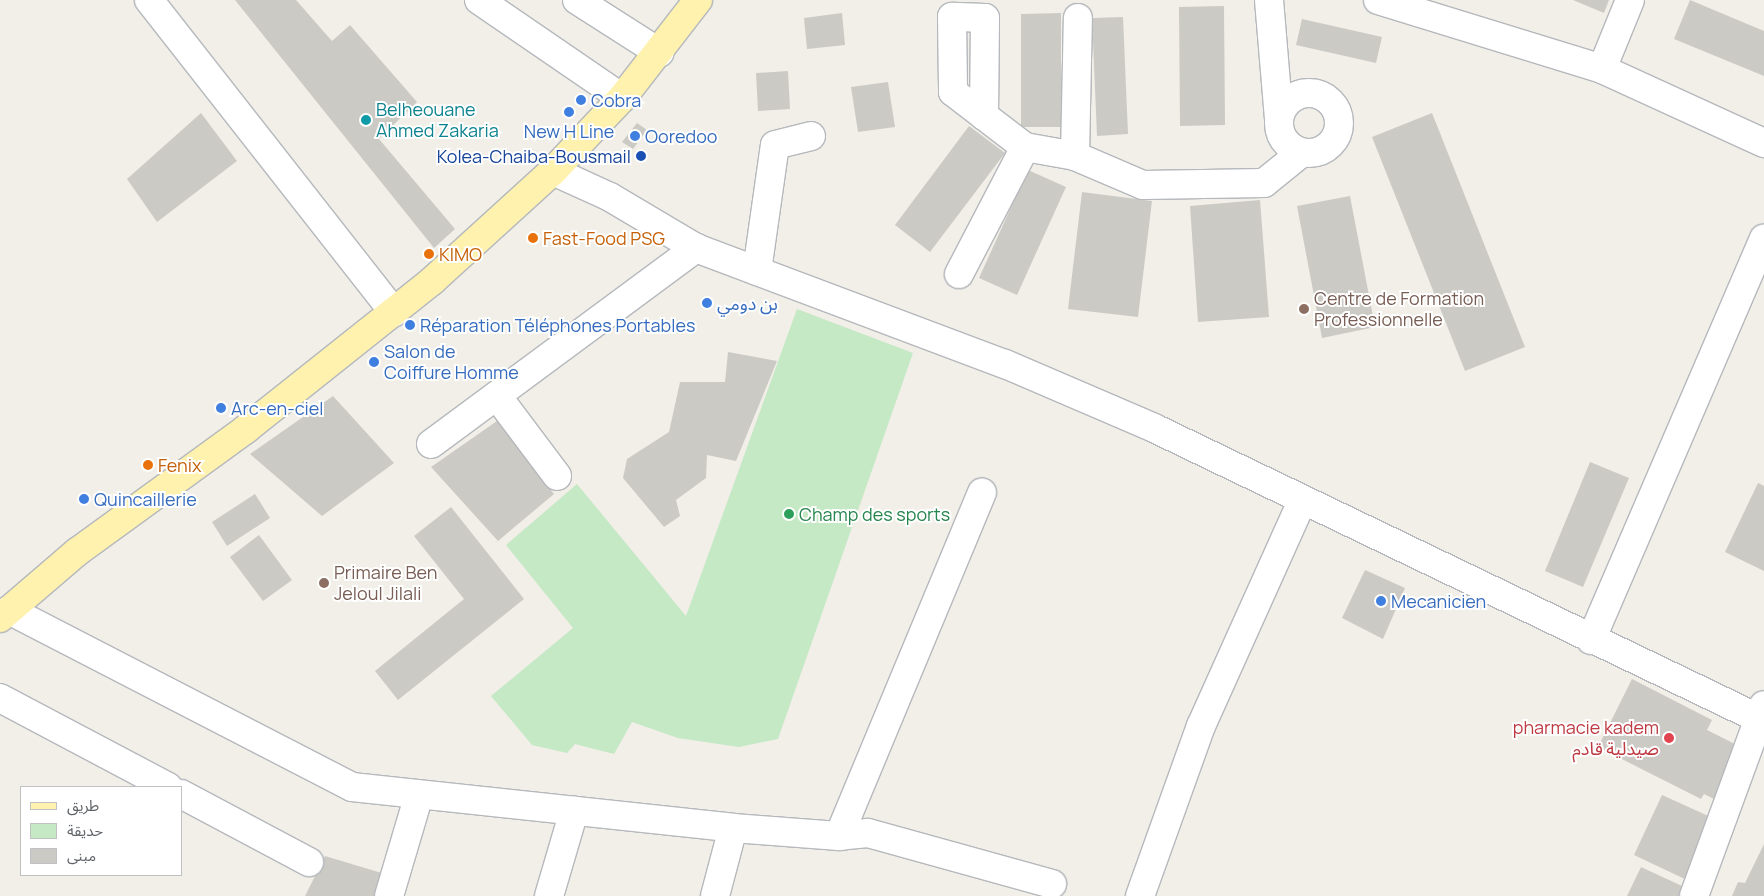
<!DOCTYPE html>
<html>
<head>
<meta charset="utf-8">
<style>
  body { margin:0 }
  #map { position:relative; width:1764px; height:896px; overflow:hidden; background:#f1efe8; font-family:Manrope,"Noto Sans Arabic",sans-serif }
  div>[style] { position:absolute }
  [style*='--x'] { left:calc(var(--x)*1px); top:calc(var(--y)*1px); width:calc(var(--w)*1px); rotate:calc(var(--a)*1deg) }
  .green>* { inset:0; background:#c5e8c5 }
  .building>* { inset:0; background:#cccac5 }
  .roads { filter:drop-shadow(1px 0 #b5b8bc) drop-shadow(-1px 0 #b5b8bc) drop-shadow(0 1px #b5b8bc) drop-shadow(0 -1px #b5b8bc) }
  .minor>* { height:28px; margin:-14px; padding:0 14px; transform-origin:14px; border-radius:14px; background:#fff }
  .minor>.ring { margin:-14px; padding:0; box-sizing:content-box; background:none; border:28px solid #fff; border-radius:50% }
  .major>* { height:28px; margin:-14px; padding:0 14px; transform-origin:14px; border-radius:14px; background:#fff2af }
  .dots>* { width:14px; height:14px; translate:-50% -50%; box-sizing:border-box; border:2px solid #fff; border-radius:50% }
  span { translate:-50% -50%; white-space:nowrap; text-align:center; line-height:1.15; -webkit-text-stroke:4px #fff; paint-order:stroke }
  .shop-label { font-size:18px; color:#366cbe }
  .left { translate:0 -50%; text-align:left }
  .culture-label { font-size:18px; color:#0d838f }
  .transit-label { font-size:18px; color:#164399 }
  .right { translate:-100% -50%; text-align:right }
  .food-label { font-size:18px; color:#c56008 }
  .education-label { font-size:18px; color:#785e54 }
  .leisure-label { font-size:18px; color:#27864d }
  .health-label { font-size:18px; color:#be3a42 }
  .legend { position:absolute; left:20px; top:786px; width:162px; height:90px; box-sizing:border-box; background:#fff; border:1px solid #bfc1c3; margin:0; padding:6px 9px; list-style:none; font-size:15px; color:#5f6368 }
  .legend li { display:flex; align-items:center; gap:10px; height:25px }
  .legend b { width:25px; border:1px solid #bfc1c3 }
</style>
</head>
<body>
<div id="map">
  <div class="green">
    <div style="clip-path:polygon(797px 309px,913px 353px,778px 739px,739px 747px,678px 738px,632px 722px,614px 754px,575px 744px,567px 753px,532px 745px,491px 696px,573px 628px,506px 545px,577px 484px,686px 616px)"></div>
  </div>
  <div class="building">
    <div style="clip-path:polygon(235px 0,296px 0,332px 41px,350px 25px,417px 102px,379px 139px,455px 229px,434px 248px)"></div>
    <div style="clip-path:polygon(1573px 0,1609px 0,1604px 13px)"></div>
    <div style="clip-path:polygon(1690px 0,1764px 31px,1764px 76px,1674px 39px)"></div>
    <div style="clip-path:polygon(1224px 6px,1225px 125px,1180px 126px,1179px 7px)"></div>
    <div style="clip-path:polygon(842px 13px,845px 45px,807px 49px,804px 18px)"></div>
    <div style="clip-path:polygon(1061px 13px,1061px 127px,1021px 127px,1021px 14px)"></div>
    <div style="clip-path:polygon(1123px 17px,1128px 134px,1097px 136px,1092px 18px)"></div>
    <div style="clip-path:polygon(1302px 19px,1382px 37px,1376px 63px,1296px 45px)"></div>
    <div style="clip-path:polygon(788px 71px,790px 109px,758px 111px,756px 73px)"></div>
    <div style="clip-path:polygon(888px 82px,895px 127px,858px 132px,851px 87px)"></div>
    <div style="clip-path:polygon(201px 113px,237px 161px,157px 222px,127px 179px)"></div>
    <div style="clip-path:polygon(1432px 113px,1525px 347px,1465px 371px,1372px 137px)"></div>
    <div style="clip-path:polygon(637px 123px,647px 130px,633px 149px,622px 142px)"></div>
    <div style="clip-path:polygon(969px 126px,1005px 153px,930px 252px,895px 225px)"></div>
    <div style="clip-path:polygon(1028px 170px,1066px 187px,1017px 295px,979px 278px)"></div>
    <div style="clip-path:polygon(1082px 192px,1152px 201px,1138px 317px,1068px 309px)"></div>
    <div style="clip-path:polygon(1350px 196px,1375px 327px,1322px 338px,1297px 206px)"></div>
    <div style="clip-path:polygon(1260px 200px,1269px 317px,1198px 322px,1190px 206px)"></div>
    <div style="clip-path:polygon(728px 352px,777px 361px,736px 461px,707px 455px,706px 478px,676px 500px,680px 516px,664px 527px,623px 478px,627px 459px,669px 432px,680px 382px,725px 382px)"></div>
    <div style="clip-path:polygon(333px 396px,394px 463px,322px 516px,250px 454px)"></div>
    <div style="clip-path:polygon(497px 421px,554px 494px,498px 541px,431px 467px)"></div>
    <div style="clip-path:polygon(1590px 462px,1629px 478px,1583px 587px,1545px 571px)"></div>
    <div style="clip-path:polygon(1758px 483px,1764px 486px,1764px 571px,1725px 552px)"></div>
    <div style="clip-path:polygon(255px 494px,270px 518px,227px 546px,212px 522px)"></div>
    <div style="clip-path:polygon(451px 507px,524px 599px,398px 700px,375px 671px,464px 599px,414px 536px)"></div>
    <div style="clip-path:polygon(259px 535px,292px 580px,263px 601px,230px 557px)"></div>
    <div style="clip-path:polygon(1365px 570px,1405px 588px,1383px 639px,1342px 618px)"></div>
    <div style="clip-path:polygon(1632px 679px,1712px 720px,1707px 730px,1745px 749px,1718px 801px,1704px 794px,1701px 799px,1598px 747px)"></div>
    <div style="clip-path:polygon(1662px 795px,1715px 819px,1689px 881px,1634px 855px)"></div>
    <div style="clip-path:polygon(1764px 844px,1764px 896px,1732px 896px,1738px 882px,1745px 883px)"></div>
    <div style="clip-path:polygon(325px 856px,385px 874px,378px 896px,305px 896px)"></div>
    <div style="clip-path:polygon(1641px 867px,1695px 892px,1694px 896px,1627px 896px)"></div>
  </div>
  <div class="roads">
    <div class="minor">
      <div style="--x:149;--y:0;--w:397;--a:51.9"></div>
      <div style="--x:479;--y:0;--w:173;--a:34.4"></div>
      <div style="--x:577;--y:0;--w:98;--a:32.6"></div>
      <div style="--x:1269;--y:0;--w:120;--a:85.2"></div>
      <div style="--x:1378;--y:0;--w:234;--a:17.1"></div>
      <div style="--x:1602;--y:69;--w:178;--a:24.6"></div>
      <div style="--x:1602;--y:69;--w:74;--a:-67.9"></div>
      <div class="ring" style="left:1279px;top:93px;width:32px;height:32px"></div>
      <div style="--x:984;--y:116;--w:98;--a:-89.4"></div>
      <div style="--x:985;--y:18;--w:33;--a:-178"></div>
      <div style="--x:952;--y:17;--w:75;--a:89.2"></div>
      <div style="--x:953;--y:92;--w:91;--a:37.4"></div>
      <div style="--x:1025;--y:147;--w:51;--a:10.2"></div>
      <div style="--x:1075;--y:156;--w:74;--a:23.1"></div>
      <div style="--x:1143;--y:185;--w:121;--a:-0.9"></div>
      <div style="--x:1264;--y:183;--w:48;--a:-39"></div>
      <div style="--x:1075;--y:156;--w:138;--a:-88.8"></div>
      <div style="--x:553;--y:171;--w:63;--a:24.5"></div>
      <div style="--x:610;--y:197;--w:100;--a:30.7"></div>
      <div style="--x:696;--y:248;--w:330;--a:20.6"></div>
      <div style="--x:1005;--y:364;--w:162;--a:23.2"></div>
      <div style="--x:1154;--y:428;--w:677;--a:25.66"></div>
      <div style="--x:757;--y:271;--w:127;--a:-81.9"></div>
      <div style="--x:775;--y:145;--w:37;--a:-14"></div>
      <div style="--x:959;--y:274;--w:143;--a:-62.5"></div>
      <div style="--x:497;--y:396;--w:100;--a:53.1"></div>
      <div style="--x:431;--y:444;--w:330;--a:-36.5"></div>
      <div style="--x:9;--y:610;--w:386;--a:27.3"></div>
      <div style="--x:352;--y:787;--w:383;--a:6.1"></div>
      <div style="--x:733;--y:828;--w:106;--a:4.3"></div>
      <div style="--x:839;--y:836;--w:29;--a:-6"></div>
      <div style="--x:868;--y:833;--w:191;--a:15.5"></div>
      <div style="--x:1591;--y:640;--w:437;--a:-66.7"></div>
      <div style="--x:0;--y:698;--w:190;--a:27.9"></div>
      <div style="--x:181;--y:794;--w:145;--a:28"></div>
      <div style="--x:839;--y:836;--w:372;--a:-67.4"></div>
      <div style="--x:389;--y:896;--w:105;--a:-73.5"></div>
      <div style="--x:549;--y:896;--w:89;--a:-73.6"></div>
      <div style="--x:715;--y:896;--w:70;--a:-75.2"></div>
      <div style="--x:1140;--y:896;--w:181;--a:-70.3"></div>
      <div style="--x:1201;--y:726;--w:247;--a:-65.8"></div>
      <div style="--x:1694;--y:896;--w:203;--a:-69.9"></div>
    </div>
    <div class="major">
      <div style="--x:0;--y:618;--w:101;--a:-40.6"></div>
      <div style="--x:77;--y:552;--w:209;--a:-36"></div>
      <div style="--x:246;--y:429;--w:238;--a:-38.5"></div>
      <div style="--x:432;--y:281;--w:164;--a:-42.3"></div>
      <div style="--x:553;--y:171;--w:100;--a:-46.6"></div>
      <div style="--x:622;--y:98;--w:124;--a:-52.2"></div>
    </div>
  </div>
  <div class="dots">
    <div style="left:581px;top:100px;background:#3f7fe0"></div>
    <div style="left:569px;top:112px;background:#3f7fe0"></div>
    <div style="left:366px;top:120px;background:#0f9aa8"></div>
    <div style="left:635px;top:136px;background:#3f7fe0"></div>
    <div style="left:641px;top:156px;background:#1a4fb4"></div>
    <div style="left:533px;top:238px;background:#e8710a"></div>
    <div style="left:429px;top:254px;background:#e8710a"></div>
    <div style="left:707px;top:303px;background:#3f7fe0"></div>
    <div style="left:1304px;top:309px;background:#8d6e63"></div>
    <div style="left:410px;top:325px;background:#3f7fe0"></div>
    <div style="left:374px;top:362px;background:#3f7fe0"></div>
    <div style="left:221px;top:408px;background:#3f7fe0"></div>
    <div style="left:148px;top:465px;background:#e8710a"></div>
    <div style="left:84px;top:499px;background:#3f7fe0"></div>
    <div style="left:789px;top:514px;background:#2e9e5b"></div>
    <div style="left:324px;top:583px;background:#8d6e63"></div>
    <div style="left:1381px;top:601px;background:#3f7fe0"></div>
    <div style="left:1669px;top:738px;background:#e0444e"></div>
  </div>
  <div class="shop-label">
    <span class="left" style="left:591px;top:100px">Cobra</span>
    <span style="left:569px;top:131px">New H Line</span>
    <span class="left" style="left:645px;top:136px">Ooredoo</span>
    <span class="left" style="left:717px;top:303px">بن دومي</span>
    <span class="left" style="left:420px;top:325px">Réparation Téléphones Portables</span>
    <span class="left" style="left:384px;top:362px">Salon de<br>Coiffure Homme</span>
    <span class="left" style="left:231px;top:408px">Arc-en-ciel</span>
    <span class="left" style="left:94px;top:499px">Quincaillerie</span>
    <span class="left" style="left:1391px;top:601px">Mecanicien</span>
  </div>
  <div class="culture-label">
    <span class="left" style="left:376px;top:120px">Belheouane<br>Ahmed Zakaria</span>
  </div>
  <div class="transit-label">
    <span class="right" style="left:631px;top:156px">Kolea-Chaiba-Bousmail</span>
  </div>
  <div class="food-label">
    <span class="left" style="left:543px;top:238px">Fast-Food PSG</span>
    <span class="left" style="left:439px;top:254px">KIMO</span>
    <span class="left" style="left:158px;top:465px">Fenix</span>
  </div>
  <div class="education-label">
    <span class="left" style="left:1314px;top:309px">Centre de Formation<br>Professionnelle</span>
    <span class="left" style="left:334px;top:583px">Primaire Ben<br>Jeloul Jilali</span>
  </div>
  <div class="leisure-label">
    <span class="left" style="left:799px;top:514px">Champ des sports</span>
  </div>
  <div class="health-label">
    <span class="right" style="left:1659px;top:738px">pharmacie kadem<br>صيدلية قادم</span>
  </div>
  <ul class="legend">
  <li><b style="height:6px;background:#fff2af"></b>طريق</li>
  <li><b style="height:14px;background:#c5e8c5"></b>حديقة</li>
  <li><b style="height:14px;background:#cccac5"></b>مبنى</li>
  </ul>
</div>
</body>
</html>
